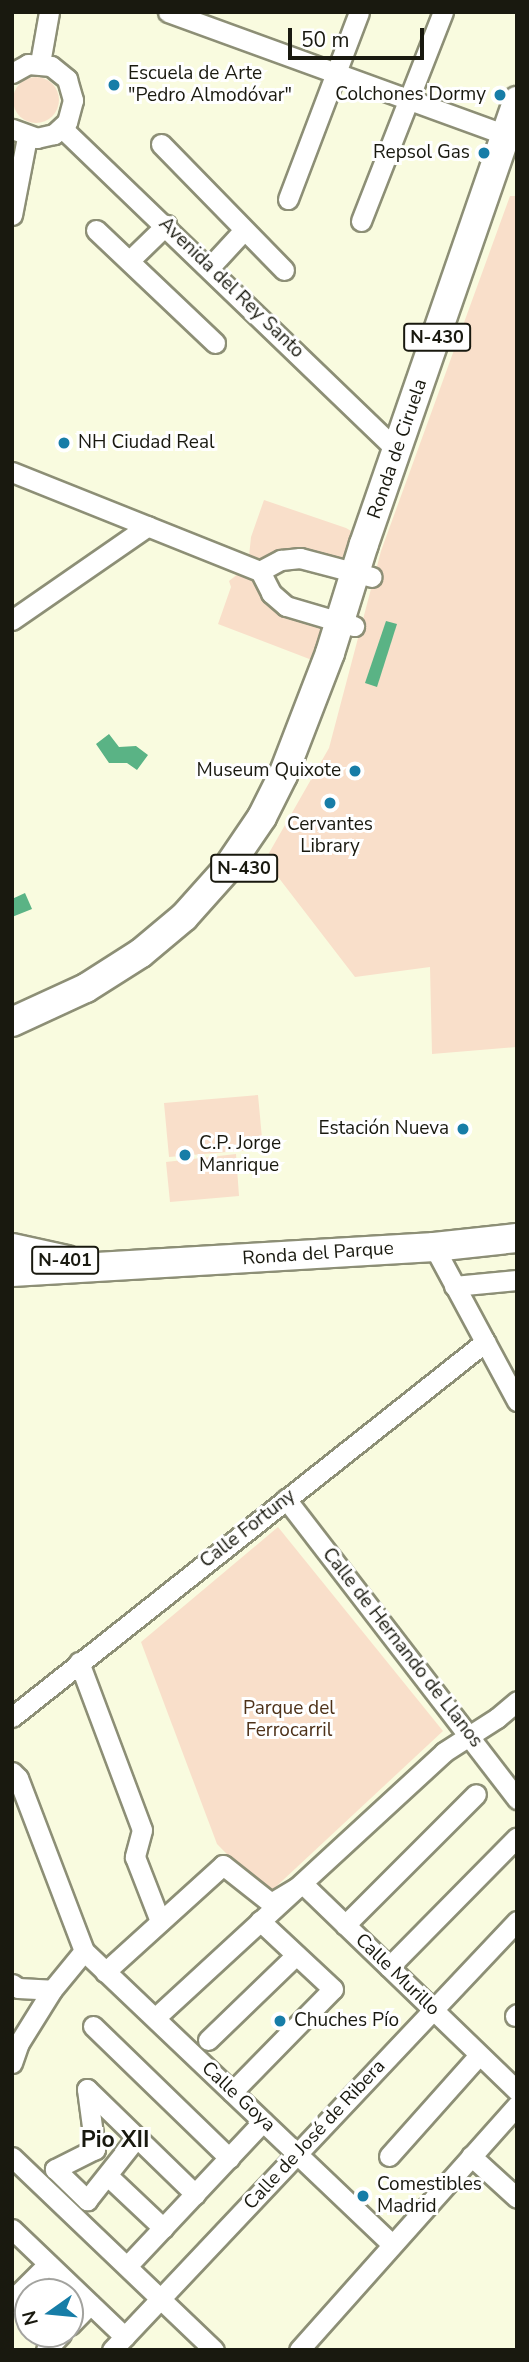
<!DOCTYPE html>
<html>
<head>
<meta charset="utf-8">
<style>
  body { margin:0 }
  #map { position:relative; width:529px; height:2362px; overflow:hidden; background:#f9fbdf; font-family:"Nunito Sans",sans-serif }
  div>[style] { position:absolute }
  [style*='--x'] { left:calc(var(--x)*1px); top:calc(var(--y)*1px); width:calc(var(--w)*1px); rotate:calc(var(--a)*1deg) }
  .green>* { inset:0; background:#f9dfca }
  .round { border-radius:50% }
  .water>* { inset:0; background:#5ab385 }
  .roads { filter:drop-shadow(2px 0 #8d8f76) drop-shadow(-2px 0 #8d8f76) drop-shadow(0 2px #8d8f76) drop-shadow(0 -2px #8d8f76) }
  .minor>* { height:19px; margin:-9.5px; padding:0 9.5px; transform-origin:9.5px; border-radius:9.5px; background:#fff }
  .highway>* { height:28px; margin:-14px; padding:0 14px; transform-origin:14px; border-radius:14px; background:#fff }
  .dots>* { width:19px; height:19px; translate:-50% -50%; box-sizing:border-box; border:4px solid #fff; border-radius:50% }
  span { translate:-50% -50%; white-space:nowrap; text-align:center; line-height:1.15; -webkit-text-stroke:6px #fff; paint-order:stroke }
  .shield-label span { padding:2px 5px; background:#fff; border:2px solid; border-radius:5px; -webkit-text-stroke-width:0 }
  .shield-label { font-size:18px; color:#19190f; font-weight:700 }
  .poi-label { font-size:19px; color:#19190f }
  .left { translate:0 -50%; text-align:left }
  .right { translate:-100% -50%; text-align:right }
  .street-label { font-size:19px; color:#19190f }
  .park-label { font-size:19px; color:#4e3219 }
  .quarter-label { font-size:23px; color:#19190f; font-weight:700 }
  .frame { position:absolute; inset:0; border:14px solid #19190f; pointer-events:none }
  .north { position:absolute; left:14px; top:2278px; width:70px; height:70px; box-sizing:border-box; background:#fff; border:2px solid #a3a39f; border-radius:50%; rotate:255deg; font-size:19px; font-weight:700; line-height:28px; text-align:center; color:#19190f }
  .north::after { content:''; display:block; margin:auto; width:24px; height:32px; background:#177da7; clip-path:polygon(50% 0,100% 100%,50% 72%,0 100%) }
  .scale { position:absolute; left:288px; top:28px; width:136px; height:32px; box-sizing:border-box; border:4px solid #19190f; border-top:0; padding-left:9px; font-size:21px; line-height:24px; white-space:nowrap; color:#19190f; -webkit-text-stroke:5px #fff; paint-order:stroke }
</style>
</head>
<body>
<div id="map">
  <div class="green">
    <div class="round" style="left:13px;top:77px;width:46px;height:46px"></div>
    <div style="clip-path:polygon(510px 196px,517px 196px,517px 1047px,432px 1054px,430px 967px,355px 977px,265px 860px,329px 748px,381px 551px)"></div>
    <div style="clip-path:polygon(264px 500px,346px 528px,358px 535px,355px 571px,281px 560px,249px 566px,271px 593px,341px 621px,325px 665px,218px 624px,231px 587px,229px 581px,248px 566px,251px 537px)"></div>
    <div style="clip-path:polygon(258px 1095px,263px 1149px,169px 1157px,164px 1103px)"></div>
    <div style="clip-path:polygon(236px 1154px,239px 1196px,170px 1202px,166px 1162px)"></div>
    <div style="clip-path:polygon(278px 1527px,443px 1731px,267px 1895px,217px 1844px,141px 1642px)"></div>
  </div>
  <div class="water">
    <div style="clip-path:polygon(386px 621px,397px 624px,377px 687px,365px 683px)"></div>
    <div style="clip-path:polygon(109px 734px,119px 747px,136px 746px,148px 755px,137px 770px,127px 763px,109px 763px,96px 744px)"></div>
    <div style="clip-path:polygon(25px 893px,32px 909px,12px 917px,12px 899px)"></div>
  </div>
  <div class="roads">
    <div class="minor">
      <div style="--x:168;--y:12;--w:370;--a:20"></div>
      <div style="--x:40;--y:63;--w:52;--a:-80"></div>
      <div style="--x:12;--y:73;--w:18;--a:-29"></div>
      <div style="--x:28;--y:64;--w:23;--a:5"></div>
      <div style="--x:51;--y:66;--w:21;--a:39"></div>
      <div style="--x:67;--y:79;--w:22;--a:74"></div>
      <div style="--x:73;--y:100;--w:23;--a:105"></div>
      <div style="--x:67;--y:122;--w:18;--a:137"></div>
      <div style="--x:54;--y:134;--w:17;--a:167"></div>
      <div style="--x:37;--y:138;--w:27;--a:-160"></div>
      <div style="--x:62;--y:128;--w:466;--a:43.9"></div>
      <div style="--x:161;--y:144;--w:176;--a:45.7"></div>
      <div style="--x:288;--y:199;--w:200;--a:-69.2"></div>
      <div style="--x:12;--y:215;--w:79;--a:-79.1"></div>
      <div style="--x:361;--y:221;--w:225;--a:-68.6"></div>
      <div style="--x:96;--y:230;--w:164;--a:43.5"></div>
      <div style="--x:129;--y:261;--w:52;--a:-44.2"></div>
      <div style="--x:209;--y:268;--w:50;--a:-47.4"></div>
      <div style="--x:12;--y:472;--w:267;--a:21.8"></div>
      <div style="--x:260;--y:571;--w:24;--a:-28"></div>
      <div style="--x:281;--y:560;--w:19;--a:-6"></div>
      <div style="--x:300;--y:558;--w:74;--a:14.8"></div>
      <div style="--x:260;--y:571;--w:25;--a:63"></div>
      <div style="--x:271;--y:593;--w:20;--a:41"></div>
      <div style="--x:286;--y:606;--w:71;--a:16.4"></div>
      <div style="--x:12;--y:620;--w:165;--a:-34.7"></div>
      <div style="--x:434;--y:1247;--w:175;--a:61.7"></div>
      <div style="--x:454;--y:1286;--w:63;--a:-5.4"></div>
      <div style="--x:286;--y:1499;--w:379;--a:52.4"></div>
      <div style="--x:79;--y:1662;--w:179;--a:69.4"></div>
      <div style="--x:142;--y:1830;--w:28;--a:105"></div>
      <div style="--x:135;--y:1857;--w:69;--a:68.7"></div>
      <div style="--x:12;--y:1717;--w:604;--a:-38.41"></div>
      <div style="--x:12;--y:1772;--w:8;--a:45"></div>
      <div style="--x:18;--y:1778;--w:185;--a:69.1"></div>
      <div style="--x:84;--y:1951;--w:425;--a:43.6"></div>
      <div style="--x:345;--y:1925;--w:185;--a:-45"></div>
      <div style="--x:389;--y:1967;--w:182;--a:-45.4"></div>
      <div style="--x:105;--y:1972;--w:159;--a:-42.2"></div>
      <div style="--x:223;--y:1865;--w:61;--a:38.4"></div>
      <div style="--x:271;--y:1903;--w:37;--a:-31"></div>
      <div style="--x:303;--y:1884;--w:298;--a:44"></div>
      <div style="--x:12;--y:1984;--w:7;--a:34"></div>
      <div style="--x:18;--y:1988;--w:34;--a:3"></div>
      <div style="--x:515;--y:2016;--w:3;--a:-45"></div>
      <div style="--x:155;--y:2018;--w:393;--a:-42.6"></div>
      <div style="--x:444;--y:1752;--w:63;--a:-32.7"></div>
      <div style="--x:497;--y:1718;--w:26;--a:-40"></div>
      <div style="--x:93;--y:2026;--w:190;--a:44.1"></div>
      <div style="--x:208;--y:2040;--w:122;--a:-44"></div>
      <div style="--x:12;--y:2063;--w:21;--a:-71"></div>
      <div style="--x:19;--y:2043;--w:62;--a:-58.1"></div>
      <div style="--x:52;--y:1990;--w:50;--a:-50.6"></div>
      <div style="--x:87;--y:2089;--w:61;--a:82.4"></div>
      <div style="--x:95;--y:2149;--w:45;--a:153.4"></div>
      <div style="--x:55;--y:2169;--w:45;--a:44.1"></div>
      <div style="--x:87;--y:2200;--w:80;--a:-51.6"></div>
      <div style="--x:87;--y:2089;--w:151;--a:44.2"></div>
      <div style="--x:232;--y:2092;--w:144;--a:-45.6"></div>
      <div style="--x:333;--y:1989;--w:100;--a:-137"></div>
      <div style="--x:389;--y:2156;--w:135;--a:-48.3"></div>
      <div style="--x:471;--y:2156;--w:62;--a:42.4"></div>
      <div style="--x:12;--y:2157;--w:279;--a:43.7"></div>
      <div style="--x:108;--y:2176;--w:76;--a:43.4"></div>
      <div style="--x:12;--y:2229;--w:156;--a:43.7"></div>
      <div style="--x:128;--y:2265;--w:197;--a:-46.8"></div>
      <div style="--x:12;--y:2300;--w:51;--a:-45"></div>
      <div style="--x:70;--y:2325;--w:29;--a:-46"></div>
      <div style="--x:46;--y:2350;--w:22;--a:-47"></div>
      <div style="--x:112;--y:2350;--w:590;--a:-46.65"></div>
      <div style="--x:299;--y:2350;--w:328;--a:-48.3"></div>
    </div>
    <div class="highway">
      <div style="--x:12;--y:1022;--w:81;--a:-24.7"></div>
      <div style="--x:86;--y:988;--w:65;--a:-32.5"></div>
      <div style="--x:141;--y:953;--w:56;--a:-39.9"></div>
      <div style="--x:184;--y:917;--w:63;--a:-48.2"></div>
      <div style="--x:226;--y:870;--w:64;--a:-55.8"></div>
      <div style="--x:262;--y:817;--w:47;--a:-63.4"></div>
      <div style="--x:283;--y:775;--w:131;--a:-68.9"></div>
      <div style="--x:330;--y:653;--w:114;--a:-72.7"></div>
      <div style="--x:364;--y:544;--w:469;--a:-70.9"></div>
      <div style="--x:12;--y:1248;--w:56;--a:12.3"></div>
      <div style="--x:12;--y:1272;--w:423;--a:-3.4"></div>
      <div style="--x:434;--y:1247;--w:83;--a:-6.2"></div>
    </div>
  </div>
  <div class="dots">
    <div style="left:114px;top:85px;background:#177da7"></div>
    <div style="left:500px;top:95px;background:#177da7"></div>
    <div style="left:484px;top:153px;background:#177da7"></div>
    <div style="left:64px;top:443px;background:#177da7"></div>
    <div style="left:355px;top:771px;background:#177da7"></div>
    <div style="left:330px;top:803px;background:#177da7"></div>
    <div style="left:463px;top:1129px;background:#177da7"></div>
    <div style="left:185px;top:1155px;background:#177da7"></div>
    <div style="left:280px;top:2021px;background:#177da7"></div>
    <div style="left:363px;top:2196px;background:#177da7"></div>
  </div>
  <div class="shield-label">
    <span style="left:437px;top:337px">N-430</span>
    <span style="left:244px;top:868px">N-430</span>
    <span style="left:65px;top:1260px">N-401</span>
  </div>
  <div class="poi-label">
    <span class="left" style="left:128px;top:85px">Escuela de Arte<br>"Pedro Almodóvar"</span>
    <span class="right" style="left:486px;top:95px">Colchones Dormy</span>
    <span class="right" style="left:470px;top:153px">Repsol Gas</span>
    <span class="left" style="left:78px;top:443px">NH Ciudad Real</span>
    <span class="right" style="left:341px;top:771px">Museum Quixote</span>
    <span style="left:330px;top:836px">Cervantes<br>Library</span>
    <span class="right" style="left:449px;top:1129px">Estación Nueva</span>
    <span class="left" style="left:199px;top:1155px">C.P. Jorge<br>Manrique</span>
    <span class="left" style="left:294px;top:2021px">Chuches Pío</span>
    <span class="left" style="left:377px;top:2196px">Comestibles<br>Madrid</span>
  </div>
  <div class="street-label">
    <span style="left:231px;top:288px;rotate:44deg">Avenida del Rey Santo</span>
    <span style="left:398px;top:449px;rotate:-71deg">Ronda de Ciruela</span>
    <span style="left:318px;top:1254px;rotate:-4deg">Ronda del Parque</span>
    <span style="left:248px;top:1529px;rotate:-38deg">Calle Fortuny</span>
    <span style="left:402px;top:1648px;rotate:52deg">Calle de Hernando de Llanos</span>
    <span style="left:397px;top:1975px;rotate:44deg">Calle Murillo</span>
    <span style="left:238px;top:2097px;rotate:43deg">Calle Goya</span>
    <span style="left:315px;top:2135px;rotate:-47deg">Calle de José de Ribera</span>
  </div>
  <div class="park-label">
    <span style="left:289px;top:1720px">Parque del<br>Ferrocarril</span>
  </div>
  <div class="quarter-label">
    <span style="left:115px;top:2140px">Pio XII</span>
  </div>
  <div class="frame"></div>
  <div class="north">N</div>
  <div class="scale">50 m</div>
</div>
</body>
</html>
